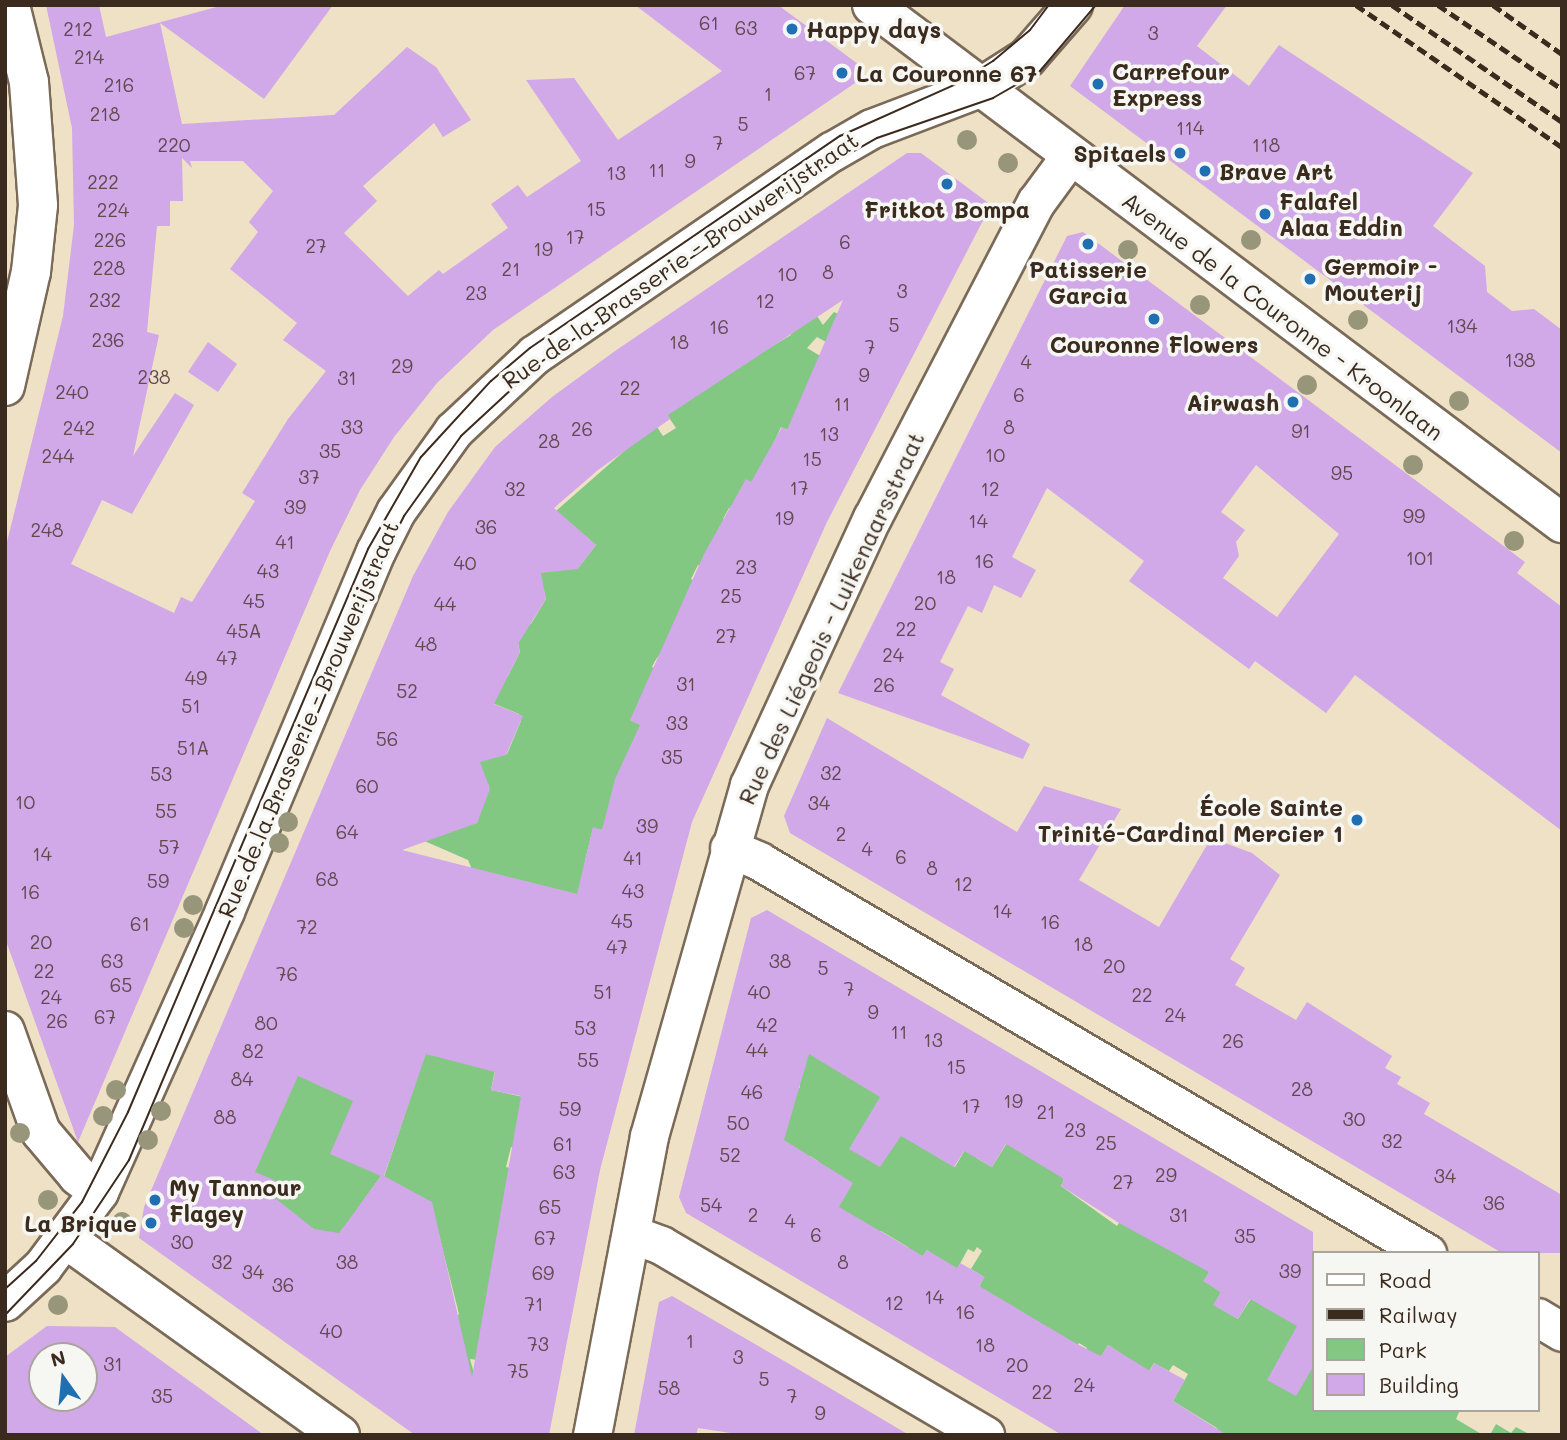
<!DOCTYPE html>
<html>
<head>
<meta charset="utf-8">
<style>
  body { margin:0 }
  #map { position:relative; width:1567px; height:1440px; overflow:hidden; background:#efe1c5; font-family:Mali,sans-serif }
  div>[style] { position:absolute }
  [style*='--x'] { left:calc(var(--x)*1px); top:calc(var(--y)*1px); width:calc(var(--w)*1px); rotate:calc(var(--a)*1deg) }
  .green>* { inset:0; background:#82c883 }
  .building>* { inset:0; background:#d1a8e8 }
  .roads { filter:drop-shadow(2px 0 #7a6a58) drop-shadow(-2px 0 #7a6a58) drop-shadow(0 2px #7a6a58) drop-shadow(0 -2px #7a6a58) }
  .street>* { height:37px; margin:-18.5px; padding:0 18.5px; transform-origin:18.5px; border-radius:18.5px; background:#fff }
  .secondary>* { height:38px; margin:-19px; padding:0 19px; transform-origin:19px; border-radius:19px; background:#fff }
  .tram>* { height:2px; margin:-1px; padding:0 1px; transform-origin:1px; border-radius:1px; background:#3b2a1e }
  .rail>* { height:5px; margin-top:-2.5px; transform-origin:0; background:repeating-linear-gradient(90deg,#3b2a1e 0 10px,transparent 0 15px) }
  .trees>* { width:20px; height:20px; margin:-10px; border-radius:50%; background:#98967a }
  .dots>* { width:19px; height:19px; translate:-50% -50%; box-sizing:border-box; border:4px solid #f6f6f2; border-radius:50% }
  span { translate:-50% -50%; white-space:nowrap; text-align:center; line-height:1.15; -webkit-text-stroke:7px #f6f6f2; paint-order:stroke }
  .number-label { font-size:19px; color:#604a50 }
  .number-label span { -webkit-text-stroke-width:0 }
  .poi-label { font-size:23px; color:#3b2a1e; font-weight:700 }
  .left { translate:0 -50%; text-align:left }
  .right { translate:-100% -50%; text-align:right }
  .street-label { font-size:23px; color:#3b2a1e }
  .frame { position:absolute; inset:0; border:7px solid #3b2a1e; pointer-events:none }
  .legend { position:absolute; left:1312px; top:1251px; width:228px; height:161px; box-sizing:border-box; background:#f6f6f2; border:2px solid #aba49d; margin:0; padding:9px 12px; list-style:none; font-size:21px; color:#3b2a1e }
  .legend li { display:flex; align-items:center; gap:14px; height:35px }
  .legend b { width:35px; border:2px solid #aba49d }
  .north { position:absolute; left:28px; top:1342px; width:70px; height:70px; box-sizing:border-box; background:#f6f6f2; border:2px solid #aba49d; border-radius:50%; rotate:345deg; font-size:19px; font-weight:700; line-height:28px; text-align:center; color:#3b2a1e }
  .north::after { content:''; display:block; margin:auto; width:24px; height:32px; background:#1f6fb2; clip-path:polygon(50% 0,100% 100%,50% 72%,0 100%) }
</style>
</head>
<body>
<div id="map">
  <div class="green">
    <div style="clip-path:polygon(801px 292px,823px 325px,834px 312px,866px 328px,826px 342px,817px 337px,807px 348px,842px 369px,788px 430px,781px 427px,755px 484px,746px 480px,738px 494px,741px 514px,729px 508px,723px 519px,728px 522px,718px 574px,698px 565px,691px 579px,706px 588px,655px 661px,652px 667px,666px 673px,630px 720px,641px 725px,602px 830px,593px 828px,585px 861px,593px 864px,592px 898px,503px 876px,427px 1054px,495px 1070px,491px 1090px,528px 1098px,519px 1149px,511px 1147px,506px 1167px,537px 1175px,509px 1364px,470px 1359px,479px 1391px,419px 1370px,459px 1314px,434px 1215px,384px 1177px,409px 1102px,381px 1176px,360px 1205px,373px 1215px,332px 1265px,314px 1229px,236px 1184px,271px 1193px,274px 1184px,247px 1168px,285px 1084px,457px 899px,471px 867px,468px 860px,413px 836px,477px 823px,489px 785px,444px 766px,507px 754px,521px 721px,519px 714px,473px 695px,508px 676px,520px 652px,518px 643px,524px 625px,531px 624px,546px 599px,544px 591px,504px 566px,579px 567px,596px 545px,556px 511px,655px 424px,663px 436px,676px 428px,664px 410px,791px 335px)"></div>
    <div style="clip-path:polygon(790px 1034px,878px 1070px,939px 1158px,955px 1167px,978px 1127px,976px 1158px,992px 1167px,1014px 1132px,1064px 1179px,1061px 1186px,1117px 1226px,1140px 1190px,1209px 1272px,1204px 1281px,1221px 1292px,1214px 1305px,1238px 1319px,1257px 1289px,1313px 1333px,1313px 1410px,1460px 1410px,1456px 1419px,1483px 1435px,1219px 1435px,1217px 1428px,1173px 1401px,1188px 1374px,1173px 1365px,1169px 1371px,1154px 1363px,1127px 1410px,1122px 1354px,1108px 1345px,1097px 1363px,1083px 1355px,1087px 1348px,1079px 1343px,1074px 1351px,976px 1293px,984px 1277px,971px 1269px,982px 1251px,977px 1247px,974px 1252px,968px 1249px,956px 1271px,927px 1250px,919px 1262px,908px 1247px,881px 1231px,837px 1239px,818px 1161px,810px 1156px,735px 1174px,800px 1087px)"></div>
    <div style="clip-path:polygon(1496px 1424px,1511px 1433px,1516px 1427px,1529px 1434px,1490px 1435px)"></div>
  </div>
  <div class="building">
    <div style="clip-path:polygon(evenodd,46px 5px,99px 5px,106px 37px,224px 5px,333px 5px,264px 99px,160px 23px,182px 124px,334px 115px,407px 47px,436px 67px,471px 120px,443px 137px,434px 123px,363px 186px,377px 201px,344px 233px,408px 296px,439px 270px,443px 274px,508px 228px,491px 204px,518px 185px,527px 197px,581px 161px,526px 80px,574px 78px,618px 140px,722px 71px,635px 5px,778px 5px,858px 64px,858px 81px,493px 330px,437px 383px,394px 437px,360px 490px,330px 551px,78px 1142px,5px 938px,5px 550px,63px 316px,74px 225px,72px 128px,46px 5px,182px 158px,192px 168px,190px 161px,243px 161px,273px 191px,249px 222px,258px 232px,230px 269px,297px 323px,283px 340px,326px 371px,288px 419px,242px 493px,255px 501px,192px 602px,181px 597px,174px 613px,71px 564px,102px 500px,132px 514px,194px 405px,175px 393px,133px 456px,159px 335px,147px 332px,157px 226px,170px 226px,170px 201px,183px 201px,182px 158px)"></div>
    <div style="clip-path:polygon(1125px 5px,1227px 5px,1197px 46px,1249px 86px,1279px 45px,1473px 173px,1433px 226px,1485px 266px,1487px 292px,1512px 311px,1534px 309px,1562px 330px,1562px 453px,1070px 86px)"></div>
    <div style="clip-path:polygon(evenodd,907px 153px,921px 153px,991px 205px,827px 522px,692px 822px,600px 1170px,549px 1435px,415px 1435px,139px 1238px,144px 1207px,413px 576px,448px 512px,495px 447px,552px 397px,615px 351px,907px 153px,843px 300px,787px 430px,782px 427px,751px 482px,746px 479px,704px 554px,630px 720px,640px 725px,615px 779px,602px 830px,593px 827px,577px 894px,402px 850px,477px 823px,490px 789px,480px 762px,506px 755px,523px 716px,494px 704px,520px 652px,518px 644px,546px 599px,541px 573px,578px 569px,596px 545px,554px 508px,598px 470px,670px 419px,668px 415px,843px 300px,907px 153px,426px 1054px,495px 1072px,491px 1090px,521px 1096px,472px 1377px,432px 1202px,384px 1176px,426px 1054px,907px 153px,298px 1076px,353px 1101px,330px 1154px,381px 1176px,339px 1233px,314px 1229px,270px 1194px,276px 1181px,255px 1172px,298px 1076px)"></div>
    <div style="clip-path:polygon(evenodd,1083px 232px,1525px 562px,1517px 573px,1562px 607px,1562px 831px,1355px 675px,1326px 713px,1255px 661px,1249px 669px,1129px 581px,1144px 561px,1047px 488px,1012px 557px,1036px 570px,1021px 598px,994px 585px,982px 613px,968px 606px,940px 662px,954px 669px,941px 695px,1030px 744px,1023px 759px,838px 693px,1067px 236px,1083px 232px,1256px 465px,1339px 534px,1277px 617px,1223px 578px,1239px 556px,1236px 542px,1245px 530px,1221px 512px,1256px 465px)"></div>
    <div style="clip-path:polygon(208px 342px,237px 364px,218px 392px,188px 372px)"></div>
    <div style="clip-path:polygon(827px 718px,1017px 832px,1044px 786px,1121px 809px,1079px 880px,1159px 927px,1211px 838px,1252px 853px,1280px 875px,1230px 959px,1245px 968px,1235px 985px,1296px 1020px,1307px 1002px,1392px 1056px,1385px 1068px,1401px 1077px,1397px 1084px,1430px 1103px,1424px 1114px,1562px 1195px,1562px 1253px,1502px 1253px,790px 833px,784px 816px)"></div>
    <div style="clip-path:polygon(767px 910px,1313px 1232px,1313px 1367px,1296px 1396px,1267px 1380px,1297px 1326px,1250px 1299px,1238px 1319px,1213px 1305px,1221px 1292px,1203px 1281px,1209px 1272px,1119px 1223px,1061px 1186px,1064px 1179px,1006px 1144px,992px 1167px,964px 1151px,954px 1167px,901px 1136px,880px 1167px,849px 1149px,880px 1097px,809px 1054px,784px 1140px,853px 1183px,839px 1207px,923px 1256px,927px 1250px,957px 1268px,960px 1263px,985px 1277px,979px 1286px,1077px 1344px,1101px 1356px,1108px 1345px,1150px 1371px,1154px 1363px,1185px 1380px,1173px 1401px,1227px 1435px,1062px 1435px,686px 1213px,679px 1197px,751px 918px)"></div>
    <div style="clip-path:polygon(672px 1296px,791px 1365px,909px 1435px,743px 1435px,698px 1428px,696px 1435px,634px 1435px,659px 1302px)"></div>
    <div style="clip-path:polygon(evenodd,47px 1326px,115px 1327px,264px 1435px,5px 1435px,5px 1357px,47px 1326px,42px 1356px,84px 1356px,84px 1398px,42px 1398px,42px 1356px)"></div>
  </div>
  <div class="roads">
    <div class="street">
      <div style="--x:729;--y:848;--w:33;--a:23"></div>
      <div style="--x:759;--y:861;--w:775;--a:30.41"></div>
      <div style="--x:631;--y:1234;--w:32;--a:20"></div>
      <div style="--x:661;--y:1245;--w:376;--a:30.4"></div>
      <div style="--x:1537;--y:1317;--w:29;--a:31"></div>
      <div style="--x:592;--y:1435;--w:304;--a:-79.2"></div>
      <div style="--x:649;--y:1136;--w:365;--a:-74.1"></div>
      <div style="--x:749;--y:785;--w:294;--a:-65.3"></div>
      <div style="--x:872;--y:518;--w:356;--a:-62.6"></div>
      <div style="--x:1036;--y:202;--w:56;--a:-53.7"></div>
    </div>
    <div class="secondary">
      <div style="--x:872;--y:5;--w:863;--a:36.9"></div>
      <div style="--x:5;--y:386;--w:117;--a:-77.2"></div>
      <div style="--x:31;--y:272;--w:67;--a:-84"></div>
      <div style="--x:38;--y:205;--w:123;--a:-94.2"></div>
      <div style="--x:29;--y:82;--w:79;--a:-103.9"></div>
      <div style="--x:5;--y:1031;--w:107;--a:70.4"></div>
      <div style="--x:41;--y:1132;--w:57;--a:49.9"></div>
      <div style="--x:78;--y:1176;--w:26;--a:37"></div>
      <div style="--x:66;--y:1239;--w:337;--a:35.6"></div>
      <div style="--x:5;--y:1302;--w:52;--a:-42.6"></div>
      <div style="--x:43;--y:1267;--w:94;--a:-53.3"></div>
      <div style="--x:99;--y:1192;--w:308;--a:-65.8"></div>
      <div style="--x:225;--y:911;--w:389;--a:-67.2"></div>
      <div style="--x:376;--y:552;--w:45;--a:-63.4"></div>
      <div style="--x:396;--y:512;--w:100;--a:-54.4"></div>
      <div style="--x:454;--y:431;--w:111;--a:-43.2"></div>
      <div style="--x:535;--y:355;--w:360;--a:-34.4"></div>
      <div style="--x:832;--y:152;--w:46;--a:-29.9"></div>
      <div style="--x:872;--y:129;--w:116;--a:-20.8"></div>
      <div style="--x:980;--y:88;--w:56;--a:-32.6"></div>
      <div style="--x:1027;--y:58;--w:70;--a:-49"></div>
    </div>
  </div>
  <div class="tram">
    <div style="--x:5;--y:1289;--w:42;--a:-42.1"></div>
    <div style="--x:36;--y:1261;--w:75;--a:-52.1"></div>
    <div style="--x:82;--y:1202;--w:101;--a:-62.9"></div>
    <div style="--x:128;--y:1112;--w:612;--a:-66.91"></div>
    <div style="--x:368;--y:549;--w:106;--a:-60.1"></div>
    <div style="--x:421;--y:457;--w:103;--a:-47.4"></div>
    <div style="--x:491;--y:381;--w:51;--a:-40.2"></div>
    <div style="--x:530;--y:348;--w:376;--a:-34.4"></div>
    <div style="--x:840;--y:136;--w:127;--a:-24.1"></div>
    <div style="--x:956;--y:84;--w:44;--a:-31.9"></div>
    <div style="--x:993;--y:61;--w:48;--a:-40"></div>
    <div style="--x:1030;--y:30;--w:31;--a:-53"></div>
    <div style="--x:5;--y:1315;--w:98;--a:-46.2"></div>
    <div style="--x:73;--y:1244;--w:101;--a:-56.3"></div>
    <div style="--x:129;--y:1160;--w:656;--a:-67.11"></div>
    <div style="--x:384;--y:556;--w:45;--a:-63.4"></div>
    <div style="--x:404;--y:516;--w:98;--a:-54.5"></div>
    <div style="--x:461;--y:436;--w:109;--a:-42.8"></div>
    <div style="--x:541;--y:362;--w:321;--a:-34.7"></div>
    <div style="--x:805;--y:179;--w:83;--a:-29.7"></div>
    <div style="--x:877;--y:138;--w:123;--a:-19"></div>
    <div style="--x:993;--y:98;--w:54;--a:-29.9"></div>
    <div style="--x:1040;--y:71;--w:87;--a:-49.7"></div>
  </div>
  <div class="rail">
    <div style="--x:1356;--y:5;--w:250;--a:34.6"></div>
    <div style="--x:1392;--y:5;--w:206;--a:34.5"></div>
    <div style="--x:1438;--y:5;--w:150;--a:34.1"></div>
    <div style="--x:1493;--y:5;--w:85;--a:35.4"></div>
  </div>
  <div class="trees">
    <div style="left:967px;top:140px"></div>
    <div style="left:1008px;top:163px"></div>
    <div style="left:1251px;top:240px"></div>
    <div style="left:1128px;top:250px"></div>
    <div style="left:1200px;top:305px"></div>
    <div style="left:1358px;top:320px"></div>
    <div style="left:1307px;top:385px"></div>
    <div style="left:1459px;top:401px"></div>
    <div style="left:1413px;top:465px"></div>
    <div style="left:1514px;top:541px"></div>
    <div style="left:288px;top:822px"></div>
    <div style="left:279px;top:843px"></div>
    <div style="left:193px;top:905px"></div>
    <div style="left:184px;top:928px"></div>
    <div style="left:116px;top:1090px"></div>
    <div style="left:161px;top:1111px"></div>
    <div style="left:103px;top:1116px"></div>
    <div style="left:20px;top:1133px"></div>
    <div style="left:148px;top:1140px"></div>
    <div style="left:48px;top:1200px"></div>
    <div style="left:122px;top:1222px"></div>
    <div style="left:58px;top:1305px"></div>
  </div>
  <div class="dots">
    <div style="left:792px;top:29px;background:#1f6fb2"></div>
    <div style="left:842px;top:73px;background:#1f6fb2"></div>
    <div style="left:1098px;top:84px;background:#1f6fb2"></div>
    <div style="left:1180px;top:153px;background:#1f6fb2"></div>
    <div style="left:1205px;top:171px;background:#1f6fb2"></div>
    <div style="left:947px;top:184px;background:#1f6fb2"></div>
    <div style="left:1265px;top:214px;background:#1f6fb2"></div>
    <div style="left:1088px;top:244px;background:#1f6fb2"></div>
    <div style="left:1310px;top:279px;background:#1f6fb2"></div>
    <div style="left:1154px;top:319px;background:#1f6fb2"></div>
    <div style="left:1293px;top:402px;background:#1f6fb2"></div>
    <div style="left:1357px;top:820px;background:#1f6fb2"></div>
    <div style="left:155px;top:1200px;background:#1f6fb2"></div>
    <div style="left:151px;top:1223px;background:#1f6fb2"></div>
  </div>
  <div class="number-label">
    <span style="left:709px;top:23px">61</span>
    <span style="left:746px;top:28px">63</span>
    <span style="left:78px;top:29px">212</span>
    <span style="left:1153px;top:33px">3</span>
    <span style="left:89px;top:57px">214</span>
    <span style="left:805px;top:73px">67</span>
    <span style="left:119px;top:85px">216</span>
    <span style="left:768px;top:94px">1</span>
    <span style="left:105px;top:114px">218</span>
    <span style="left:743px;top:124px">5</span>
    <span style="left:1190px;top:128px">114</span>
    <span style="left:718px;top:143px">7</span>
    <span style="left:174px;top:145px">220</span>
    <span style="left:1266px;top:145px">118</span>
    <span style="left:690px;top:161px">9</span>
    <span style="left:657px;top:170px">11</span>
    <span style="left:616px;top:173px">13</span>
    <span style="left:103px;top:182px">222</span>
    <span style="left:596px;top:209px">15</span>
    <span style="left:113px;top:210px">224</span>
    <span style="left:575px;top:237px">17</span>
    <span style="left:110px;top:240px">226</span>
    <span style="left:845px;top:242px">6</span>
    <span style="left:316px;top:246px">27</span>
    <span style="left:543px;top:249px">19</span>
    <span style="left:109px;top:268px">228</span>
    <span style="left:511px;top:269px">21</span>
    <span style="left:828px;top:272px">8</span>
    <span style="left:787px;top:274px">10</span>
    <span style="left:902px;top:291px">3</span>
    <span style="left:476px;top:293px">23</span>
    <span style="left:105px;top:300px">232</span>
    <span style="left:765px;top:301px">12</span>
    <span style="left:894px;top:325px">5</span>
    <span style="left:1462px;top:326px">134</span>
    <span style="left:719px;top:327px">16</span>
    <span style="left:108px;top:340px">236</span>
    <span style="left:679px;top:342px">18</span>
    <span style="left:870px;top:347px">7</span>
    <span style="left:1520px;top:360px">138</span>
    <span style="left:1026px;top:362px">4</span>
    <span style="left:402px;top:366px">29</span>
    <span style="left:864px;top:375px">9</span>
    <span style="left:154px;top:377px">238</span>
    <span style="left:347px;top:378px">31</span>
    <span style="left:630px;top:388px">22</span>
    <span style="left:72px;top:392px">240</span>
    <span style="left:1019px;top:395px">6</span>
    <span style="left:842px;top:404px">11</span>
    <span style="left:352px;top:427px">33</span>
    <span style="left:1009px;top:427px">8</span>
    <span style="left:79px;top:428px">242</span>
    <span style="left:582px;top:429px">26</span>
    <span style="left:1301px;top:431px">91</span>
    <span style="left:829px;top:434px">13</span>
    <span style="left:549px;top:441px">28</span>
    <span style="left:330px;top:451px">35</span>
    <span style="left:995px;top:455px">10</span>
    <span style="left:58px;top:456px">244</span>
    <span style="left:812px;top:459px">15</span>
    <span style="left:1342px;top:473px">95</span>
    <span style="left:309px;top:477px">37</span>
    <span style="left:799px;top:488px">17</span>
    <span style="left:515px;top:489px">32</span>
    <span style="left:990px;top:489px">12</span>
    <span style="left:295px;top:507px">39</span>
    <span style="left:1414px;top:516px">99</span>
    <span style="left:784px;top:518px">19</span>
    <span style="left:978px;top:521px">14</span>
    <span style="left:486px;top:527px">36</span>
    <span style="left:47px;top:530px">248</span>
    <span style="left:285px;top:542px">41</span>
    <span style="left:1420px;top:558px">101</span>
    <span style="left:984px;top:561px">16</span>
    <span style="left:465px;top:563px">40</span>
    <span style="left:746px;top:567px">23</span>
    <span style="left:268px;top:571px">43</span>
    <span style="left:946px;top:577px">18</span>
    <span style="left:731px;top:596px">25</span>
    <span style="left:254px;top:601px">45</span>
    <span style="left:925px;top:603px">20</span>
    <span style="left:445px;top:604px">44</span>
    <span style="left:906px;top:629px">22</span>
    <span style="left:244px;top:631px">45A</span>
    <span style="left:726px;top:636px">27</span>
    <span style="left:426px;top:644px">48</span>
    <span style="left:893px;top:655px">24</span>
    <span style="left:227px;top:658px">47</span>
    <span style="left:196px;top:678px">49</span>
    <span style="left:686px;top:684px">31</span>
    <span style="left:884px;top:685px">26</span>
    <span style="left:407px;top:691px">52</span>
    <span style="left:191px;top:706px">51</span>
    <span style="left:677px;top:723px">33</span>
    <span style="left:387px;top:739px">56</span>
    <span style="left:193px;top:748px">51A</span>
    <span style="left:672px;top:757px">35</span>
    <span style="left:831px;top:773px">32</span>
    <span style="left:161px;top:774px">53</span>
    <span style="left:367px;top:786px">60</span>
    <span style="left:25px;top:802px">10</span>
    <span style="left:819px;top:803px">34</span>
    <span style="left:166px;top:811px">55</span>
    <span style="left:647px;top:826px">39</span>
    <span style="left:347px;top:832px">64</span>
    <span style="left:841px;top:834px">2</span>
    <span style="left:169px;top:847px">57</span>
    <span style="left:867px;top:849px">4</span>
    <span style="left:42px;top:854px">14</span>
    <span style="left:901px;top:857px">6</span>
    <span style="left:633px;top:858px">41</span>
    <span style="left:932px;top:868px">8</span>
    <span style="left:327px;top:879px">68</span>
    <span style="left:158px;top:881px">59</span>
    <span style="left:963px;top:884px">12</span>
    <span style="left:633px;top:891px">43</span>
    <span style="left:30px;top:892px">16</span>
    <span style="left:1002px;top:911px">14</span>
    <span style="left:622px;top:921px">45</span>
    <span style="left:1050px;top:922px">16</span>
    <span style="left:140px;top:924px">61</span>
    <span style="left:307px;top:927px">72</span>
    <span style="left:41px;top:942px">20</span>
    <span style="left:1083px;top:944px">18</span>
    <span style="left:617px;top:947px">47</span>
    <span style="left:112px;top:961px">63</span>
    <span style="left:780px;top:961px">38</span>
    <span style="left:1114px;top:966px">20</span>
    <span style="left:823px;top:968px">5</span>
    <span style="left:44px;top:971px">22</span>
    <span style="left:287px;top:974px">76</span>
    <span style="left:121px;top:985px">65</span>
    <span style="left:849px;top:989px">7</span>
    <span style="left:603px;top:992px">51</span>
    <span style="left:759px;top:992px">40</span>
    <span style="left:1142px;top:995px">22</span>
    <span style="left:51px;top:997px">24</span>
    <span style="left:873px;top:1012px">9</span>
    <span style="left:1175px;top:1015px">24</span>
    <span style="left:105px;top:1017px">67</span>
    <span style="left:57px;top:1021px">26</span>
    <span style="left:266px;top:1023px">80</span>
    <span style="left:767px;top:1025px">42</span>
    <span style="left:585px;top:1028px">53</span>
    <span style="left:899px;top:1032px">11</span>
    <span style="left:933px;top:1040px">13</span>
    <span style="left:1233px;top:1041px">26</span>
    <span style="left:757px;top:1050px">44</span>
    <span style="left:253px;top:1051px">82</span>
    <span style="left:588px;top:1060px">55</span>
    <span style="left:956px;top:1067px">15</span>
    <span style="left:242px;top:1079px">84</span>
    <span style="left:1302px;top:1089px">28</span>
    <span style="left:752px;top:1092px">46</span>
    <span style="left:1013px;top:1101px">19</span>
    <span style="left:971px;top:1106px">17</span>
    <span style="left:570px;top:1109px">59</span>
    <span style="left:1046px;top:1112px">21</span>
    <span style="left:225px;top:1117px">88</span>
    <span style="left:1354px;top:1119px">30</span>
    <span style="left:738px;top:1123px">50</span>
    <span style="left:1075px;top:1130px">23</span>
    <span style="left:1392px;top:1141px">32</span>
    <span style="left:1106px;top:1143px">25</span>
    <span style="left:563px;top:1144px">61</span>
    <span style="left:730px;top:1155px">52</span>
    <span style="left:564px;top:1172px">63</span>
    <span style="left:1166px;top:1175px">29</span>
    <span style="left:1445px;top:1176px">34</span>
    <span style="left:1123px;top:1182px">27</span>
    <span style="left:1494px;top:1203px">36</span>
    <span style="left:711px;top:1205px">54</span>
    <span style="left:550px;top:1207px">65</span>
    <span style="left:753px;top:1215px">2</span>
    <span style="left:1179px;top:1215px">31</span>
    <span style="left:790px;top:1221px">4</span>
    <span style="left:816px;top:1235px">6</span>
    <span style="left:1245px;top:1236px">35</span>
    <span style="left:545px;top:1238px">67</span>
    <span style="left:182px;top:1242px">30</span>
    <span style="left:222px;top:1262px">32</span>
    <span style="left:347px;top:1262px">38</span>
    <span style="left:843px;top:1262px">8</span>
    <span style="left:1290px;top:1271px">39</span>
    <span style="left:253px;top:1272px">34</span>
    <span style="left:543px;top:1273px">69</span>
    <span style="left:283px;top:1285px">36</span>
    <span style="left:934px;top:1297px">14</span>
    <span style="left:894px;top:1303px">12</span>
    <span style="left:534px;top:1304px">71</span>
    <span style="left:965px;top:1312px">16</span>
    <span style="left:331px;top:1331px">40</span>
    <span style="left:690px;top:1341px">1</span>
    <span style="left:538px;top:1344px">73</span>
    <span style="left:985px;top:1345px">18</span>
    <span style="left:738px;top:1357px">3</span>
    <span style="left:113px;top:1364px">31</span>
    <span style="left:1017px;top:1365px">20</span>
    <span style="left:518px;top:1371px">75</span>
    <span style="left:764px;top:1379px">5</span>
    <span style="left:1084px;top:1385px">24</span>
    <span style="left:669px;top:1388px">58</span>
    <span style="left:1042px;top:1392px">22</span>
    <span style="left:162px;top:1396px">35</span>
    <span style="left:792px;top:1396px">7</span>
    <span style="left:820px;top:1413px">9</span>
  </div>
  <div class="poi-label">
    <span class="left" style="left:806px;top:29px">Happy days</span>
    <span class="left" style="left:1112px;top:84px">Carrefour<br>Express</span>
    <span class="left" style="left:856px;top:73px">La Couronne 67</span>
    <span class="right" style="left:1166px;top:153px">Spitaels</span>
    <span class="left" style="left:1219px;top:171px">Brave Art</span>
    <span class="left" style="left:1279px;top:214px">Falafel<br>Alaa Eddin</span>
    <span style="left:947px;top:209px">Fritkot Bompa</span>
    <span class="left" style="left:1324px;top:279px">Germoir -<br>Mouterij</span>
    <span style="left:1088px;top:282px">Patisserie<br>Garcia</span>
    <span style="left:1154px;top:344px">Couronne Flowers</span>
    <span class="right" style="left:1279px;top:402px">Airwash</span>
    <span class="right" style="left:1343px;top:820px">École Sainte<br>Trinité-Cardinal Mercier 1</span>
    <span class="left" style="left:169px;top:1200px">My Tannour<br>Flagey</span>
    <span class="right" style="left:137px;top:1223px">La Brique</span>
  </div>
  <div class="street-label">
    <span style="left:680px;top:260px;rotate:-35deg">Rue de la Brasserie - Brouwerijstraat</span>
    <span style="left:1283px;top:316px;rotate:37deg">Avenue de la Couronne - Kroonlaan</span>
    <span style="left:831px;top:618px;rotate:-65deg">Rue des Liégeois - Luikenaarsstraat</span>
    <span style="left:308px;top:719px;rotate:-67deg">Rue de la Brasserie - Brouwerijstraat</span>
  </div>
  <div class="frame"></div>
  <ul class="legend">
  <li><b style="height:9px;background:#fff"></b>Road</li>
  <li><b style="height:9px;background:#3b2a1e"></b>Railway</li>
  <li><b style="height:19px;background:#82c883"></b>Park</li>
  <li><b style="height:19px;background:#d1a8e8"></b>Building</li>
  </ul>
  <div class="north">N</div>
</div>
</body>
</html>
